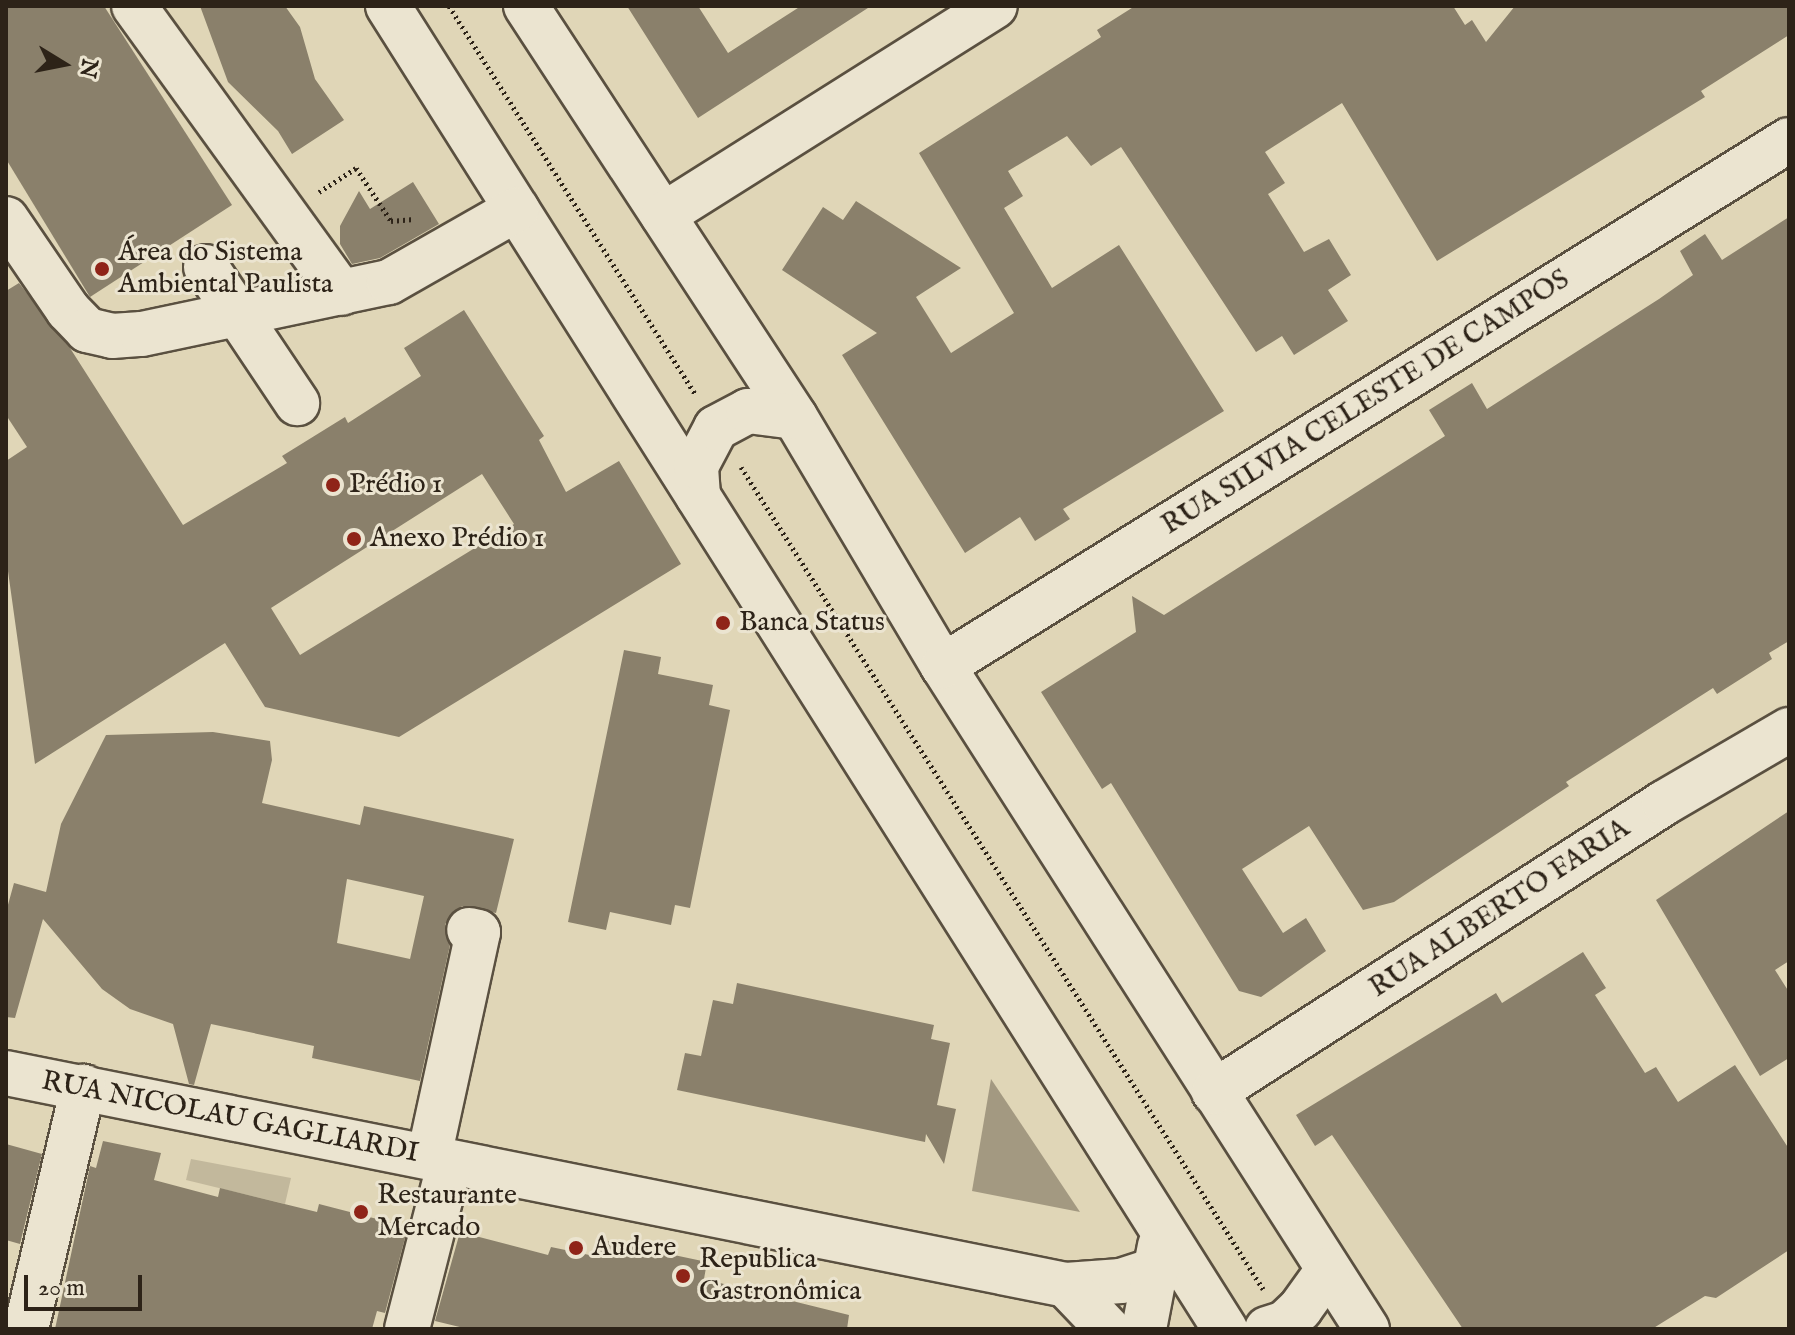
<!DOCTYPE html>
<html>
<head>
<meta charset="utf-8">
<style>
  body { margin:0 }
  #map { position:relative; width:1795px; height:1335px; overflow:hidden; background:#e0d6b7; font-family:"IM FELL English",serif }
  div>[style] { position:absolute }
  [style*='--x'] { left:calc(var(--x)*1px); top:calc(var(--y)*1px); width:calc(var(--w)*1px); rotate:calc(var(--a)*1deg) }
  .green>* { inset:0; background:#c2b89c }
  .water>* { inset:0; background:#a39981 }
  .building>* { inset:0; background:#8a806b }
  .path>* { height:5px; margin-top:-2.5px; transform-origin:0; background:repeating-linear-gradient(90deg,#2d2318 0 2px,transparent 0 6px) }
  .roads { filter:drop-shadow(2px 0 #5a5040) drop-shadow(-2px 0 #5a5040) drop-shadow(0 2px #5a5040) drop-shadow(0 -2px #5a5040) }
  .minor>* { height:44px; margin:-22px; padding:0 22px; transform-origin:22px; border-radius:22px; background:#ebe4d0 }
  .dots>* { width:22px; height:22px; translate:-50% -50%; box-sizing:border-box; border:4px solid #ebe4d0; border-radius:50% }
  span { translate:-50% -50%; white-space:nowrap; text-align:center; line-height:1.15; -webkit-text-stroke:6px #ebe4d0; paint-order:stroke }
  .poi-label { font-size:28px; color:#2d2318 }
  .left { translate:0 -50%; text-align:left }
  .street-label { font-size:28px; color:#2d2318 }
  .frame { position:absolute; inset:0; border:8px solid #2d2318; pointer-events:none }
  .north { position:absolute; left:24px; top:24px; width:80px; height:80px; -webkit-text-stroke:6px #ebe4d0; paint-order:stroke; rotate:100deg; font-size:22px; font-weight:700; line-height:32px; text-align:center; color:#2d2318 }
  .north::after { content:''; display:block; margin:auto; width:28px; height:36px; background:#2d2318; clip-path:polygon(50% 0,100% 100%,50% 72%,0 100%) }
  .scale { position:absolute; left:24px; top:1275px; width:118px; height:36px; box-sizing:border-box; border:4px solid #2d2318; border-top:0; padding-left:10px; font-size:24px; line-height:28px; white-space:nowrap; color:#2d2318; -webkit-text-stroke:6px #ebe4d0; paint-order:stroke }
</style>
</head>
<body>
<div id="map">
  <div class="green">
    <div style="clip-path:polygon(191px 1159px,291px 1178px,285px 1204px,186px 1180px)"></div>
  </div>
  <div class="water">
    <div style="clip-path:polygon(991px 1079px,1080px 1212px,972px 1191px)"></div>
  </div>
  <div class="building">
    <div style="clip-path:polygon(6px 6px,104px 6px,232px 205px,90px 297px,6px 159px)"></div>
    <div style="clip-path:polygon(200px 6px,285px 6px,300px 27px,315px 79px,344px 120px,292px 154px,278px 131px,228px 82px)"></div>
    <div style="clip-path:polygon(627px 6px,698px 6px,728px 53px,801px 6px,871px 6px,698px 118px)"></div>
    <div style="clip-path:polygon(1135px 6px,1453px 6px,1465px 25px,1472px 20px,1486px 42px,1515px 6px,1789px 6px,1789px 35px,1701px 91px,1705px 97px,1437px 261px,1342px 103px,1265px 152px,1285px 183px,1268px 194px,1304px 252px,1329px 239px,1351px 275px,1328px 290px,1348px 321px,1294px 355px,1282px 336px,1256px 352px,1121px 147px,1091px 166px,1067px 136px,1008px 171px,1023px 196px,1004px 208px,1052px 288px,1119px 245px,1224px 411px,1063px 509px,1070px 519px,1035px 541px,1020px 517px,965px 553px,842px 355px,877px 333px,782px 270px,823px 207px,843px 220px,856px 201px,961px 268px,916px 297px,951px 353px,1014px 313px,919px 153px,1101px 37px,1097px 30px)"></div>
    <div style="clip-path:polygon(413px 182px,439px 224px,380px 258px,352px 264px,340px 244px,340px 226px,359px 191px,370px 209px)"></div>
    <div style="clip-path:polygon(1789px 217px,1789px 641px,1769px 653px,1772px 659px,1717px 694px,1713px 688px,1566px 782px,1569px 786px,1394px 902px,1363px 910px,1309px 826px,1242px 869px,1283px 933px,1306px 918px,1326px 951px,1261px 997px,1239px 991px,1111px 783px,1102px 789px,1041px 692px,1136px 632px,1132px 596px,1164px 615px,1445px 436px,1429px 410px,1472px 383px,1487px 409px,1659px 299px,1693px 275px,1680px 251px,1705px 234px,1722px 260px)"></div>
    <div style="clip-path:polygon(evenodd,19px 283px,70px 348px,183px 525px,287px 463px,282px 456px,345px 417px,348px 423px,421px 376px,404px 348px,464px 310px,544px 436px,539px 440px,566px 492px,619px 461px,681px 564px,399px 737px,265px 707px,225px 643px,35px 764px,6px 557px,6px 461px,27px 447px,6px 415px,6px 291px,19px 283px,482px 474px,514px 524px,300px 655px,271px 608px,482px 474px)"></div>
    <div style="clip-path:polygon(624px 650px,661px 657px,658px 674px,713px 685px,709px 705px,730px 710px,690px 908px,675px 905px,671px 925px,610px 912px,606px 930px,568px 922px)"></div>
    <div style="clip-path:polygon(evenodd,213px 732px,270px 741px,272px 760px,262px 803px,360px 825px,364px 806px,514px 839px,496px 913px,462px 906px,445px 924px,450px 945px,420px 1081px,312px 1058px,314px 1046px,211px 1024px,194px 1085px,189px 1084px,173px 1024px,130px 1009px,102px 989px,43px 919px,15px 1018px,6px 1017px,6px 912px,14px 883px,46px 892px,61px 824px,106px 735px,213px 732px,347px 879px,424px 896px,410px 959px,337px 943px,347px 879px)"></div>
    <div style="clip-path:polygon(1789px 811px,1789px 961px,1775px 970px,1789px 992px,1789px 1058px,1760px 1076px,1656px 900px)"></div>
    <div style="clip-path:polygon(1583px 952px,1606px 988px,1595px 995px,1645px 1073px,1656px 1067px,1678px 1102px,1735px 1065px,1789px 1149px,1789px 1250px,1716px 1298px,1705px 1296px,1652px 1329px,1463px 1329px,1332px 1135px,1315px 1146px,1296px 1115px,1496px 993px,1502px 1003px)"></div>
    <div style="clip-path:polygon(737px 983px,934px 1025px,931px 1039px,950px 1043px,937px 1105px,956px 1109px,944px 1164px,926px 1134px,925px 1142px,677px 1090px,685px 1053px,701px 1056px,713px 1000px,733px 1004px)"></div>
    <div style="clip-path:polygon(103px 1141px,161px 1153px,154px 1180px,218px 1197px,220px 1188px,317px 1212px,319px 1204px,408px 1227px,385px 1313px,377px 1311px,372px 1329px,55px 1329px,90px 1166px,96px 1168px)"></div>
    <div style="clip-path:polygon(6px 1144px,42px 1154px,20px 1244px,6px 1240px)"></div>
    <div style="clip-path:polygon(460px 1232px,548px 1255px,551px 1247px,599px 1257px,603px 1240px,707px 1262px,704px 1279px,849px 1315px,847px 1329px,468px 1329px,435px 1321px)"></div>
  </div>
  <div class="path">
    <div style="--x:449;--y:6;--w:459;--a:57.6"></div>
    <div style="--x:319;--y:192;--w:44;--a:-33"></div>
    <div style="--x:356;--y:168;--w:64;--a:56.6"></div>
    <div style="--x:391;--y:221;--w:23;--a:-5"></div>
    <div style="--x:741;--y:467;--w:974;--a:57.58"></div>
  </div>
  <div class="roads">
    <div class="minor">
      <div style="--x:134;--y:6;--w:354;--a:54.1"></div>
      <div style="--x:388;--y:6;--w:1566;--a:57.68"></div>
      <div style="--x:526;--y:6;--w:491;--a:56.8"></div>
      <div style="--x:795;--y:417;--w:290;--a:59.3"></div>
      <div style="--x:943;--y:666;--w:787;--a:57.4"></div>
      <div style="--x:663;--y:215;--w:392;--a:-32.2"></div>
      <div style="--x:6;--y:219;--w:110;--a:55.7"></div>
      <div style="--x:68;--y:310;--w:28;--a:46"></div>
      <div style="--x:87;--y:330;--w:26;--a:13"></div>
      <div style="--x:112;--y:336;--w:30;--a:-4"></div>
      <div style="--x:142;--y:334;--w:252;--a:-11.9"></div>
      <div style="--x:389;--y:282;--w:147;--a:-29.7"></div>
      <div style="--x:206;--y:267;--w:164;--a:56.2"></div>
      <div style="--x:698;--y:496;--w:30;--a:-94"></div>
      <div style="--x:696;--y:466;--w:43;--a:-62.2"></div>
      <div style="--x:716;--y:428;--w:36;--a:-28"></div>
      <div style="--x:748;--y:411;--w:47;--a:7.3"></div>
      <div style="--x:943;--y:666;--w:996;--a:-31.87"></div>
      <div style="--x:6;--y:1073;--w:1081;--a:11.31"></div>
      <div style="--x:1066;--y:1285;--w:55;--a:-4.2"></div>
      <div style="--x:1121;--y:1281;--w:38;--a:-18"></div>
      <div style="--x:1214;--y:1092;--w:535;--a:-32.71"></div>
      <div style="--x:1664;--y:803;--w:145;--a:-30.3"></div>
      <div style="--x:429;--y:1157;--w:230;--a:-77.7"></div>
      <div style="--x:478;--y:932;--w:9;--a:-167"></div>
      <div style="--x:1066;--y:1285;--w:61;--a:46.3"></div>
      <div style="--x:26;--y:1329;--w:249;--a:-76.7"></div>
      <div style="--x:407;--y:1329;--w:172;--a:-75.6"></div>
      <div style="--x:1144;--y:1329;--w:85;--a:-79.1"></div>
      <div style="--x:1267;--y:1329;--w:19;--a:-18"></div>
      <div style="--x:1285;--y:1323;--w:21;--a:-43"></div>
      <div style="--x:1300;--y:1309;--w:48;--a:-54.3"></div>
    </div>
  </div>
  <div class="dots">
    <div style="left:102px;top:269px;background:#8f2418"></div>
    <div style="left:333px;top:485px;background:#8f2418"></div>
    <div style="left:354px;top:539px;background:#8f2418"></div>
    <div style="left:723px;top:623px;background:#8f2418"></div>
    <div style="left:361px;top:1212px;background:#8f2418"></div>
    <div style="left:576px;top:1248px;background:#8f2418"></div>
    <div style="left:683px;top:1276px;background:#8f2418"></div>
  </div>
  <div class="poi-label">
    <span class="left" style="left:118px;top:269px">Área do Sistema<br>Ambiental Paulista</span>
    <span class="left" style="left:349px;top:485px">Prédio 1</span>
    <span class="left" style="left:370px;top:539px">Anexo Prédio 1</span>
    <span class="left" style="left:739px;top:623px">Banca Status</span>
    <span class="left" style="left:377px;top:1212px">Restaurante<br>Mercado</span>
    <span class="left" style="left:592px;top:1248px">Audere</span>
    <span class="left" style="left:699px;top:1276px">Republica<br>Gastronômica</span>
  </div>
  <div class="street-label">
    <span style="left:1366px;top:403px;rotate:-32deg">RUA SILVIA CELESTE DE CAMPOS</span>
    <span style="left:1500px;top:909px;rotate:-33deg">RUA ALBERTO FARIA</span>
    <span style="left:230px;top:1118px;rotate:11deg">RUA NICOLAU GAGLIARDI</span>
  </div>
  <div class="frame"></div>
  <div class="north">N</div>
  <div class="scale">20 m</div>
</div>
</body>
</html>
